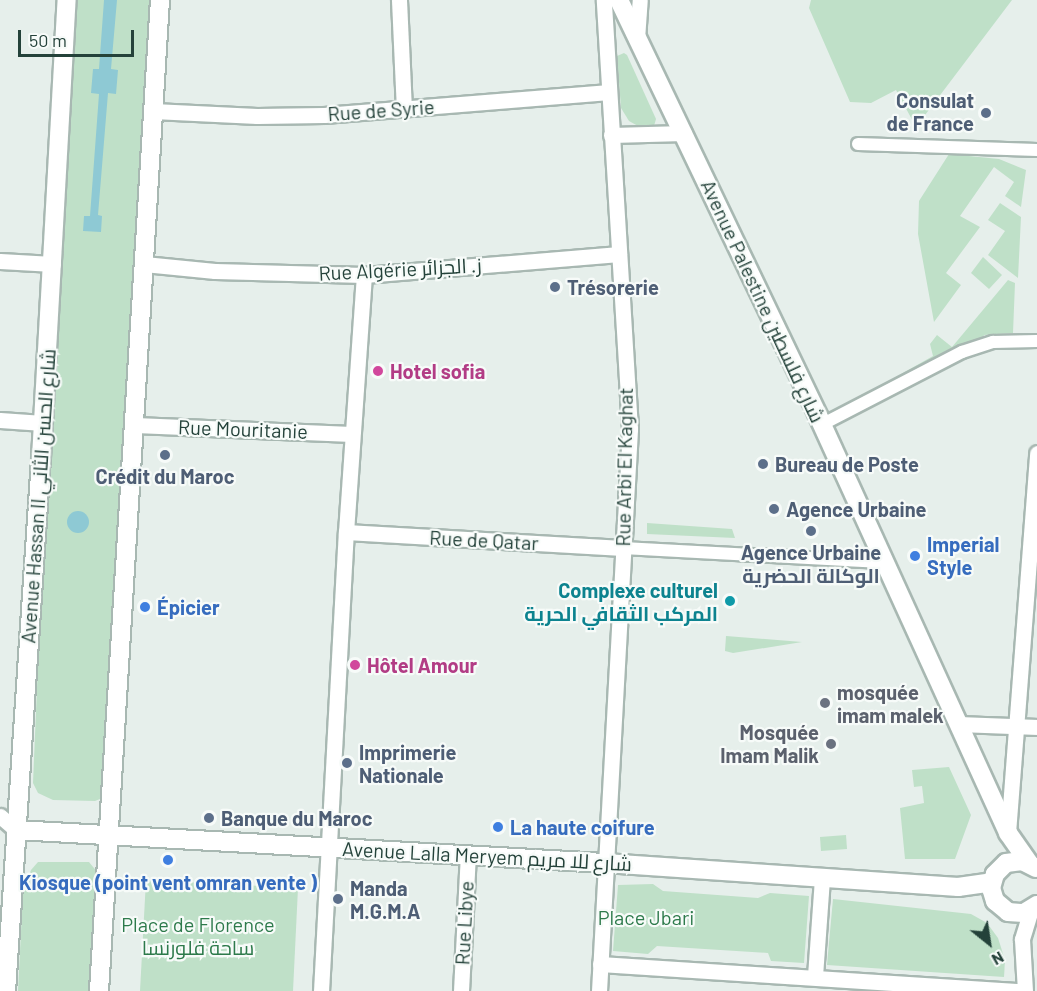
<!DOCTYPE html>
<html>
<head>
<meta charset="utf-8">
<style>
  body { margin:0 }
  #map { position:relative; width:1037px; height:991px; overflow:hidden; background:#e6efeb; font-family:Barlow,Cairo,sans-serif }
  div>[style] { position:absolute }
  [style*='--x'] { left:calc(var(--x)*1px); top:calc(var(--y)*1px); width:calc(var(--w)*1px); rotate:calc(var(--a)*1deg) }
  .green>* { inset:0; background:#bfe0c8 }
  .water>* { inset:0; background:#8ec9d4 }
  .round { border-radius:50% }
  .roads { filter:drop-shadow(2px 0 #a8b8b2) drop-shadow(-2px 0 #a8b8b2) drop-shadow(0 2px #a8b8b2) drop-shadow(0 -2px #a8b8b2) }
  .pedestrian>* { height:12px; margin:-6px; padding:0 6px; transform-origin:6px; border-radius:6px; background:#fff }
  .minor>* { height:15px; margin:-7.5px; padding:0 7.5px; transform-origin:7.5px; border-radius:7.5px; background:#fff }
  .tertiary>* { height:18px; margin:-9px; padding:0 9px; transform-origin:9px; border-radius:9px; background:#fff }
  .secondary>* { height:18px; margin:-9px; padding:0 9px; transform-origin:9px; border-radius:9px; background:#fff }
  .dots>* { width:16px; height:16px; translate:-50% -50%; box-sizing:border-box; border:3px solid #f7fbf9; border-radius:50% }
  span { translate:-50% -50%; white-space:nowrap; text-align:center; line-height:1.15; -webkit-text-stroke:4.5px #f7fbf9; paint-order:stroke }
  .service-label { font-size:20px; color:#4e5e75; font-weight:700 }
  .right { translate:-100% -50%; text-align:right }
  .left { translate:0 -50%; text-align:left }
  .street-label { font-size:20px; color:#24423a }
  .hotel-label { font-size:20px; color:#b23c85; font-weight:700 }
  .shop-label { font-size:20px; color:#366cbe; font-weight:700 }
  .culture-label { font-size:20px; color:#0d838f; font-weight:700 }
  .worship-label { font-size:20px; color:#5b616d; font-weight:700 }
  .park-label { font-size:20px; color:#2d7a4b }
  .north { position:absolute; left:959px; top:913px; width:60px; height:60px; -webkit-text-stroke:4px #f7fbf9; paint-order:stroke; rotate:150deg; font-size:16px; font-weight:700; line-height:24px; text-align:center; color:#24423a }
  .north::after { content:''; display:block; margin:auto; width:21px; height:27px; background:#24423a; clip-path:polygon(50% 0,100% 100%,50% 72%,0 100%) }
  .scale { position:absolute; left:18px; top:30px; width:116px; height:27px; box-sizing:border-box; border:3px solid #24423a; border-top:0; padding-left:8px; font-size:18px; line-height:21px; white-space:nowrap; color:#24423a; -webkit-text-stroke:4px #f7fbf9; paint-order:stroke }
</style>
</head>
<body>
<div id="map">
  <div class="green">
    <div style="clip-path:polygon(69px 0,156px 0,105px 797px,95px 801px,53px 800px,38px 793px,33px 783px,60px 139px)"></div>
    <div style="clip-path:polygon(811px 0,1012px 0,916px 127px,896px 90px,871px 103px,850px 102px,809px 8px)"></div>
    <div style="clip-path:polygon(624px 53px,627px 55px,656px 119px,654px 126px,638px 126px,629px 121px,621px 108px,617px 56px)"></div>
    <div style="clip-path:polygon(949px 154px,999px 159px,1026px 170px,1021px 207px,1005px 196px,1014px 182px,994px 167px,960px 216px,980px 227px,946px 273px,961px 285px,934px 322px,918px 234px,919px 201px)"></div>
    <div style="clip-path:polygon(1000px 203px,1021px 217px,1018px 278px,988px 255px,1005px 231px,988px 220px)"></div>
    <div style="clip-path:polygon(983px 257px,1002px 275px,989px 289px,971px 273px)"></div>
    <div style="clip-path:polygon(1008px 280px,1015px 283px,1013px 333px,984px 335px,980px 346px,832px 413px,933px 356px,930px 344px,937px 335px,952px 347px)"></div>
    <div style="clip-path:polygon(647px 523px,732px 529px,735px 538px,647px 534px)"></div>
    <div style="clip-path:polygon(726px 636px,802px 642px,733px 653px,725px 651px)"></div>
    <div style="clip-path:polygon(949px 767px,971px 815px,955px 859px,905px 859px,900px 808px,924px 803px,922px 786px,914px 787px,912px 770px)"></div>
    <div style="clip-path:polygon(846px 835px,847px 849px,821px 851px,820px 837px)"></div>
    <div style="clip-path:polygon(38px 862px,89px 862px,98px 873px,97px 991px,18px 991px,23px 891px,31px 870px)"></div>
    <div style="clip-path:polygon(146px 880px,298px 888px,293px 991px,140px 991px)"></div>
    <div style="clip-path:polygon(653px 884px,663px 891px,758px 898px,770px 893px,809px 896px,804px 963px,771px 961px,768px 953px,657px 946px,648px 954px,613px 951px,618px 885px)"></div>
    <div style="clip-path:polygon(833px 899px,971px 914px,987px 923px,998px 938px,1005px 960px,1004px 977px,827px 965px)"></div>
  </div>
  <div class="water">
    <div style="clip-path:polygon(104px 0,117px 0,111px 69px,118px 70px,116px 94px,108px 93px,98px 215px,102px 216px,101px 232px,83px 231px,84px 216px,90px 216px,99px 94px,91px 93px,93px 69px,99px 69px)"></div>
    <div class="round" style="left:67px;top:511px;width:22px;height:22px"></div>
  </div>
  <div class="roads">
    <div class="pedestrian">
      <div style="--x:858;--y:144;--w:179;--a:1.9"></div>
      <div style="--x:821;--y:425;--w:159;--a:-27.4"></div>
      <div style="--x:962;--y:352;--w:33;--a:-18"></div>
      <div style="--x:993;--y:342;--w:44;--a:-1.3"></div>
      <div style="--x:623;--y:548;--w:260;--a:3.1"></div>
    </div>
    <div class="minor">
      <div style="--x:399;--y:0;--w:109;--a:87.4"></div>
      <div style="--x:637;--y:39;--w:39;--a:-86"></div>
      <div style="--x:153;--y:111;--w:104;--a:2.8"></div>
      <div style="--x:257;--y:116;--w:67;--a:-0.9"></div>
      <div style="--x:324;--y:115;--w:286;--a:-4.6"></div>
      <div style="--x:611;--y:135;--w:73;--a:-1.6"></div>
      <div style="--x:0;--y:261;--w:53;--a:3.2"></div>
      <div style="--x:144;--y:264;--w:71;--a:5.6"></div>
      <div style="--x:215;--y:271;--w:149;--a:1.5"></div>
      <div style="--x:364;--y:275;--w:256;--a:-4.7"></div>
      <div style="--x:0;--y:420;--w:43;--a:4"></div>
      <div style="--x:135;--y:425;--w:217;--a:2.4"></div>
      <div style="--x:346;--y:532;--w:277;--a:3.3"></div>
      <div style="--x:959;--y:724;--w:78;--a:2.2"></div>
      <div style="--x:0;--y:816;--w:21;--a:41"></div>
      <div style="--x:1008;--y:833;--w:381;--a:-85.6"></div>
      <div style="--x:600;--y:964;--w:421;--a:3.7"></div>
      <div style="--x:815;--y:976;--w:98;--a:-85.9"></div>
      <div style="--x:321;--y:991;--w:460;--a:-86.9"></div>
      <div style="--x:346;--y:532;--w:258;--a:-86"></div>
      <div style="--x:461;--y:991;--w:136;--a:-87.1"></div>
      <div style="--x:599;--y:991;--w:563;--a:-86.84"></div>
      <div style="--x:630;--y:429;--w:430;--a:-93.5"></div>
      <div style="--x:1025;--y:991;--w:52;--a:-93.3"></div>
      <div style="--x:1022;--y:939;--w:30;--a:-73"></div>
    </div>
    <div class="tertiary">
      <div style="--x:619;--y:0;--w:463;--a:64.4"></div>
      <div style="--x:819;--y:418;--w:456;--a:65.5"></div>
      <div style="--x:1008;--y:833;--w:37;--a:55"></div>
      <div style="--x:16;--y:830;--w:590;--a:3.21"></div>
      <div style="--x:605;--y:863;--w:354;--a:3.9"></div>
      <div style="--x:958;--y:887;--w:34;--a:-8"></div>
      <div style="--x:1036;--y:868;--w:16;--a:-153"></div>
      <div style="--x:1022;--y:861;--w:16;--a:173"></div>
      <div style="--x:1006;--y:863;--w:16;--a:135"></div>
      <div style="--x:995;--y:874;--w:15;--a:106"></div>
      <div style="--x:991;--y:888;--w:14;--a:73"></div>
      <div style="--x:995;--y:901;--w:17;--a:40"></div>
      <div style="--x:1008;--y:912;--w:16;--a:4"></div>
      <div style="--x:1024;--y:913;--w:15;--a:-32"></div>
    </div>
    <div class="secondary">
      <div style="--x:6;--y:991;--w:534;--a:-86.24"></div>
      <div style="--x:41;--y:458;--w:459;--a:-86.8"></div>
      <div style="--x:99;--y:991;--w:993;--a:-86.48"></div>
    </div>
  </div>
  <div class="dots">
    <div style="left:986px;top:113px;background:#5c6f8a"></div>
    <div style="left:555px;top:287px;background:#5c6f8a"></div>
    <div style="left:378px;top:371px;background:#d1479c"></div>
    <div style="left:165px;top:455px;background:#5c6f8a"></div>
    <div style="left:763px;top:464px;background:#5c6f8a"></div>
    <div style="left:774px;top:509px;background:#5c6f8a"></div>
    <div style="left:811px;top:531px;background:#5c6f8a"></div>
    <div style="left:915px;top:556px;background:#3f7fe0"></div>
    <div style="left:730px;top:601px;background:#0f9aa8"></div>
    <div style="left:145px;top:607px;background:#3f7fe0"></div>
    <div style="left:355px;top:665px;background:#d1479c"></div>
    <div style="left:825px;top:703px;background:#6b7280"></div>
    <div style="left:831px;top:744px;background:#6b7280"></div>
    <div style="left:347px;top:763px;background:#5c6f8a"></div>
    <div style="left:209px;top:818px;background:#5c6f8a"></div>
    <div style="left:498px;top:827px;background:#3f7fe0"></div>
    <div style="left:168px;top:860px;background:#3f7fe0"></div>
    <div style="left:338px;top:899px;background:#5c6f8a"></div>
  </div>
  <div class="service-label">
    <span class="right" style="left:974px;top:112px">Consulat<br>de France</span>
    <span class="left" style="left:567px;top:287px">Trésorerie</span>
    <span class="left" style="left:775px;top:464px">Bureau de Poste</span>
    <span style="left:165px;top:476px">Crédit du Maroc</span>
    <span class="left" style="left:786px;top:509px">Agence Urbaine</span>
    <span style="left:811px;top:564px">Agence Urbaine<br>الوكالة الحضرية</span>
    <span class="left" style="left:359px;top:764px">Imprimerie<br>Nationale</span>
    <span class="left" style="left:221px;top:818px">Banque du Maroc</span>
    <span class="left" style="left:350px;top:900px">Manda<br>M.G.M.A</span>
  </div>
  <div class="street-label">
    <span style="left:381px;top:110px;rotate:-4deg">Rue de Syrie</span>
    <span style="left:400px;top:269px;rotate:-3deg">Rue Algérie ز. الجزائر</span>
    <span style="left:763px;top:301px;rotate:65deg">Avenue Palestine شارع فلسطين</span>
    <span style="left:243px;top:429px;rotate:2deg">Rue Mouritanie</span>
    <span style="left:624px;top:467px;rotate:-89deg">Rue Arbi El Kaghat</span>
    <span style="left:38px;top:496px;rotate:-86deg">Avenue Hassan II شارع الحسن الثاني</span>
    <span style="left:484px;top:540px;rotate:3deg">Rue de Qatar</span>
    <span style="left:487px;top:856px;rotate:3deg">Avenue Lalla Meryem شارع للا مريم</span>
    <span style="left:464px;top:923px;rotate:-87deg">Rue Libye</span>
  </div>
  <div class="hotel-label">
    <span class="left" style="left:390px;top:371px">Hotel sofia</span>
    <span class="left" style="left:367px;top:665px">Hôtel Amour</span>
  </div>
  <div class="shop-label">
    <span class="left" style="left:927px;top:556px">Imperial<br>Style</span>
    <span class="left" style="left:157px;top:607px">Épicier</span>
    <span class="left" style="left:510px;top:827px">La haute coifure</span>
    <span style="left:168px;top:882px">Kiosque (point vent omran vente )</span>
  </div>
  <div class="culture-label">
    <span class="right" style="left:718px;top:602px">Complexe culturel<br>المركب الثقافي الحرية</span>
  </div>
  <div class="worship-label">
    <span class="left" style="left:837px;top:704px">mosquée<br>imam malek</span>
    <span class="right" style="left:819px;top:744px">Mosquée<br>Imam Malik</span>
  </div>
  <div class="park-label">
    <span style="left:646px;top:917px">Place Jbari</span>
    <span style="left:198px;top:936px">Place de Florence<br>ساحة فلورنسا</span>
  </div>
  <div class="north">N</div>
  <div class="scale">50 m</div>
</div>
</body>
</html>
